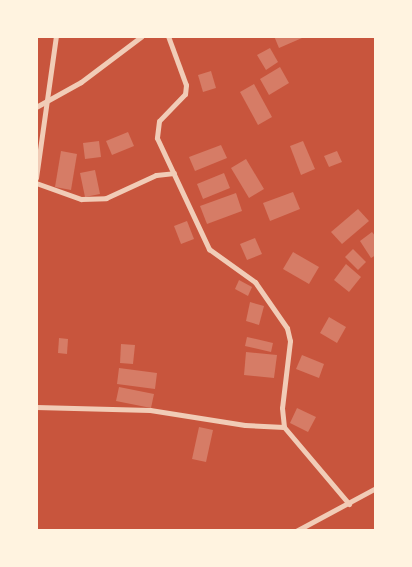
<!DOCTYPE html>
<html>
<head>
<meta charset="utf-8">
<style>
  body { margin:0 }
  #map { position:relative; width:412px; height:567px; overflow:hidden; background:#c8553d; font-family:Montserrat,sans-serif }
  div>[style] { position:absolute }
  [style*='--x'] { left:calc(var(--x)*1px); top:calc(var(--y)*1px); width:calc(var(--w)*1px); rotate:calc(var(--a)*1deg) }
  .building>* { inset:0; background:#d67c66 }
  .minor>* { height:5px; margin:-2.5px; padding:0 2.5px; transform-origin:2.5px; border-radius:2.5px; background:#f1ccb7 }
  span { translate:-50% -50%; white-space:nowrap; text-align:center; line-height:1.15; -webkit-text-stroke:5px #fff3e0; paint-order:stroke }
  .frame { position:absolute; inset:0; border:38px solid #fff3e0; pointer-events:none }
</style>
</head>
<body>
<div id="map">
  <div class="building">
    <div style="clip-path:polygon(274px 36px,301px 36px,302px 38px,279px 48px)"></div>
    <div style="clip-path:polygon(270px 48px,278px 62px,266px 70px,257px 55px)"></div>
    <div style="clip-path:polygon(280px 67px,289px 83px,269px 95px,260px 79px)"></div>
    <div style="clip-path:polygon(211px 71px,216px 88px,203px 92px,198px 75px)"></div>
    <div style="clip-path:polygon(254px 84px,272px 117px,258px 125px,240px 92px)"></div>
    <div style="clip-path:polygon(128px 132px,134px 146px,112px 155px,106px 141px)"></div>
    <div style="clip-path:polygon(99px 141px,101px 157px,85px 159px,83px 143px)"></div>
    <div style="clip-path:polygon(303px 141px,315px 169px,301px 175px,290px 146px)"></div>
    <div style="clip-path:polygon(221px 145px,227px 158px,195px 171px,189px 157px)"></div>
    <div style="clip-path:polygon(61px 151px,77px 154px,71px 190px,55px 187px)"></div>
    <div style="clip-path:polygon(337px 151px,342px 162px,329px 167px,324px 156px)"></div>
    <div style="clip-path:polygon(246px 159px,264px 189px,249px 198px,231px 168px)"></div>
    <div style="clip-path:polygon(95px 170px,100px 194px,85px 197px,80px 173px)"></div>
    <div style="clip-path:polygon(224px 173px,230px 188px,203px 199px,197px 184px)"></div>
    <div style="clip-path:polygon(293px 192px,300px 209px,270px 221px,263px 203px)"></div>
    <div style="clip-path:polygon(236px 193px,242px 211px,207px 224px,200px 206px)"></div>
    <div style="clip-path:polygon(358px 209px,369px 221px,342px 244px,331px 232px)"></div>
    <div style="clip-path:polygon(187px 221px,194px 239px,181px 244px,174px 226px)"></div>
    <div style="clip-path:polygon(372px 232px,376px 237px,376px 255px,371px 258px,360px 241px)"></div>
    <div style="clip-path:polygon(255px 238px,262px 254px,247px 260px,240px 244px)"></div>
    <div style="clip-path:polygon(353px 249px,366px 262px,358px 270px,345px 257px)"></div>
    <div style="clip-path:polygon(293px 252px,319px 267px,309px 284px,283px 269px)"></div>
    <div style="clip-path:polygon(346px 264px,361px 277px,349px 292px,334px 280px)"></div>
    <div style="clip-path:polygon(239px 280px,252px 287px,248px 296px,235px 289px)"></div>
    <div style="clip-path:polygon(250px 302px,264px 306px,259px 325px,246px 321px)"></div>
    <div style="clip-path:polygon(329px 317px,346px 327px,337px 343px,320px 333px)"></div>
    <div style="clip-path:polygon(247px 337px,273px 343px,271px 352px,245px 346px)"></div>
    <div style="clip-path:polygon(59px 338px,68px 339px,67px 354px,58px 353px)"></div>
    <div style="clip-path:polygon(121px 344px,135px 345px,133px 364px,120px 363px)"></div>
    <div style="clip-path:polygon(246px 352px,277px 355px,274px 378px,244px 375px)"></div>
    <div style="clip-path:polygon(302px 355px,324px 364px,319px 378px,296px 369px)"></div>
    <div style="clip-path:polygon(119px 368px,157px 373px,155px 389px,117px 384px)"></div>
    <div style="clip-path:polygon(119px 387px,154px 394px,151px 408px,116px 401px)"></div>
    <div style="clip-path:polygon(297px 408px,316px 417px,308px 432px,290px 423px)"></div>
    <div style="clip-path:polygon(199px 427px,213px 430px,206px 462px,192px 459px)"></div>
  </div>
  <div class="minor">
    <div style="--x:168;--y:36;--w:52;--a:69.8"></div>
    <div style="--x:186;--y:85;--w:9;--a:96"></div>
    <div style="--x:185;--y:94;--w:37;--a:134"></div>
    <div style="--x:159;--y:121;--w:17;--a:97"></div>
    <div style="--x:157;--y:138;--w:123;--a:64.9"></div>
    <div style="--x:209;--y:249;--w:57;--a:35.7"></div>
    <div style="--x:255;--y:282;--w:56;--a:55.2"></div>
    <div style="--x:287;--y:328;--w:13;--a:77"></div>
    <div style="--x:290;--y:341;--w:67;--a:96.8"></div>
    <div style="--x:282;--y:408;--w:19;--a:84"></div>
    <div style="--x:284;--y:427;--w:101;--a:49.8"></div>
    <div style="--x:36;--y:107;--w:51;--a:-29.1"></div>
    <div style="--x:81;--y:82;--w:76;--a:-37"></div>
    <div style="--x:36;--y:178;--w:143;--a:-82"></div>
    <div style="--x:36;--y:183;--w:48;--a:19.6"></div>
    <div style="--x:81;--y:199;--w:25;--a:-2"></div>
    <div style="--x:106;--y:198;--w:55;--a:-24.7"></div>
    <div style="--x:156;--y:175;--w:18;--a:-6"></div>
    <div style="--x:36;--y:407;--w:114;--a:1.5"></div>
    <div style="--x:150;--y:410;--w:96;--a:9"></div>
    <div style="--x:245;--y:425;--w:39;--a:3"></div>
    <div style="--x:296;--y:531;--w:91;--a:-28.3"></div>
  </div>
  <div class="frame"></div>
</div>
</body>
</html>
